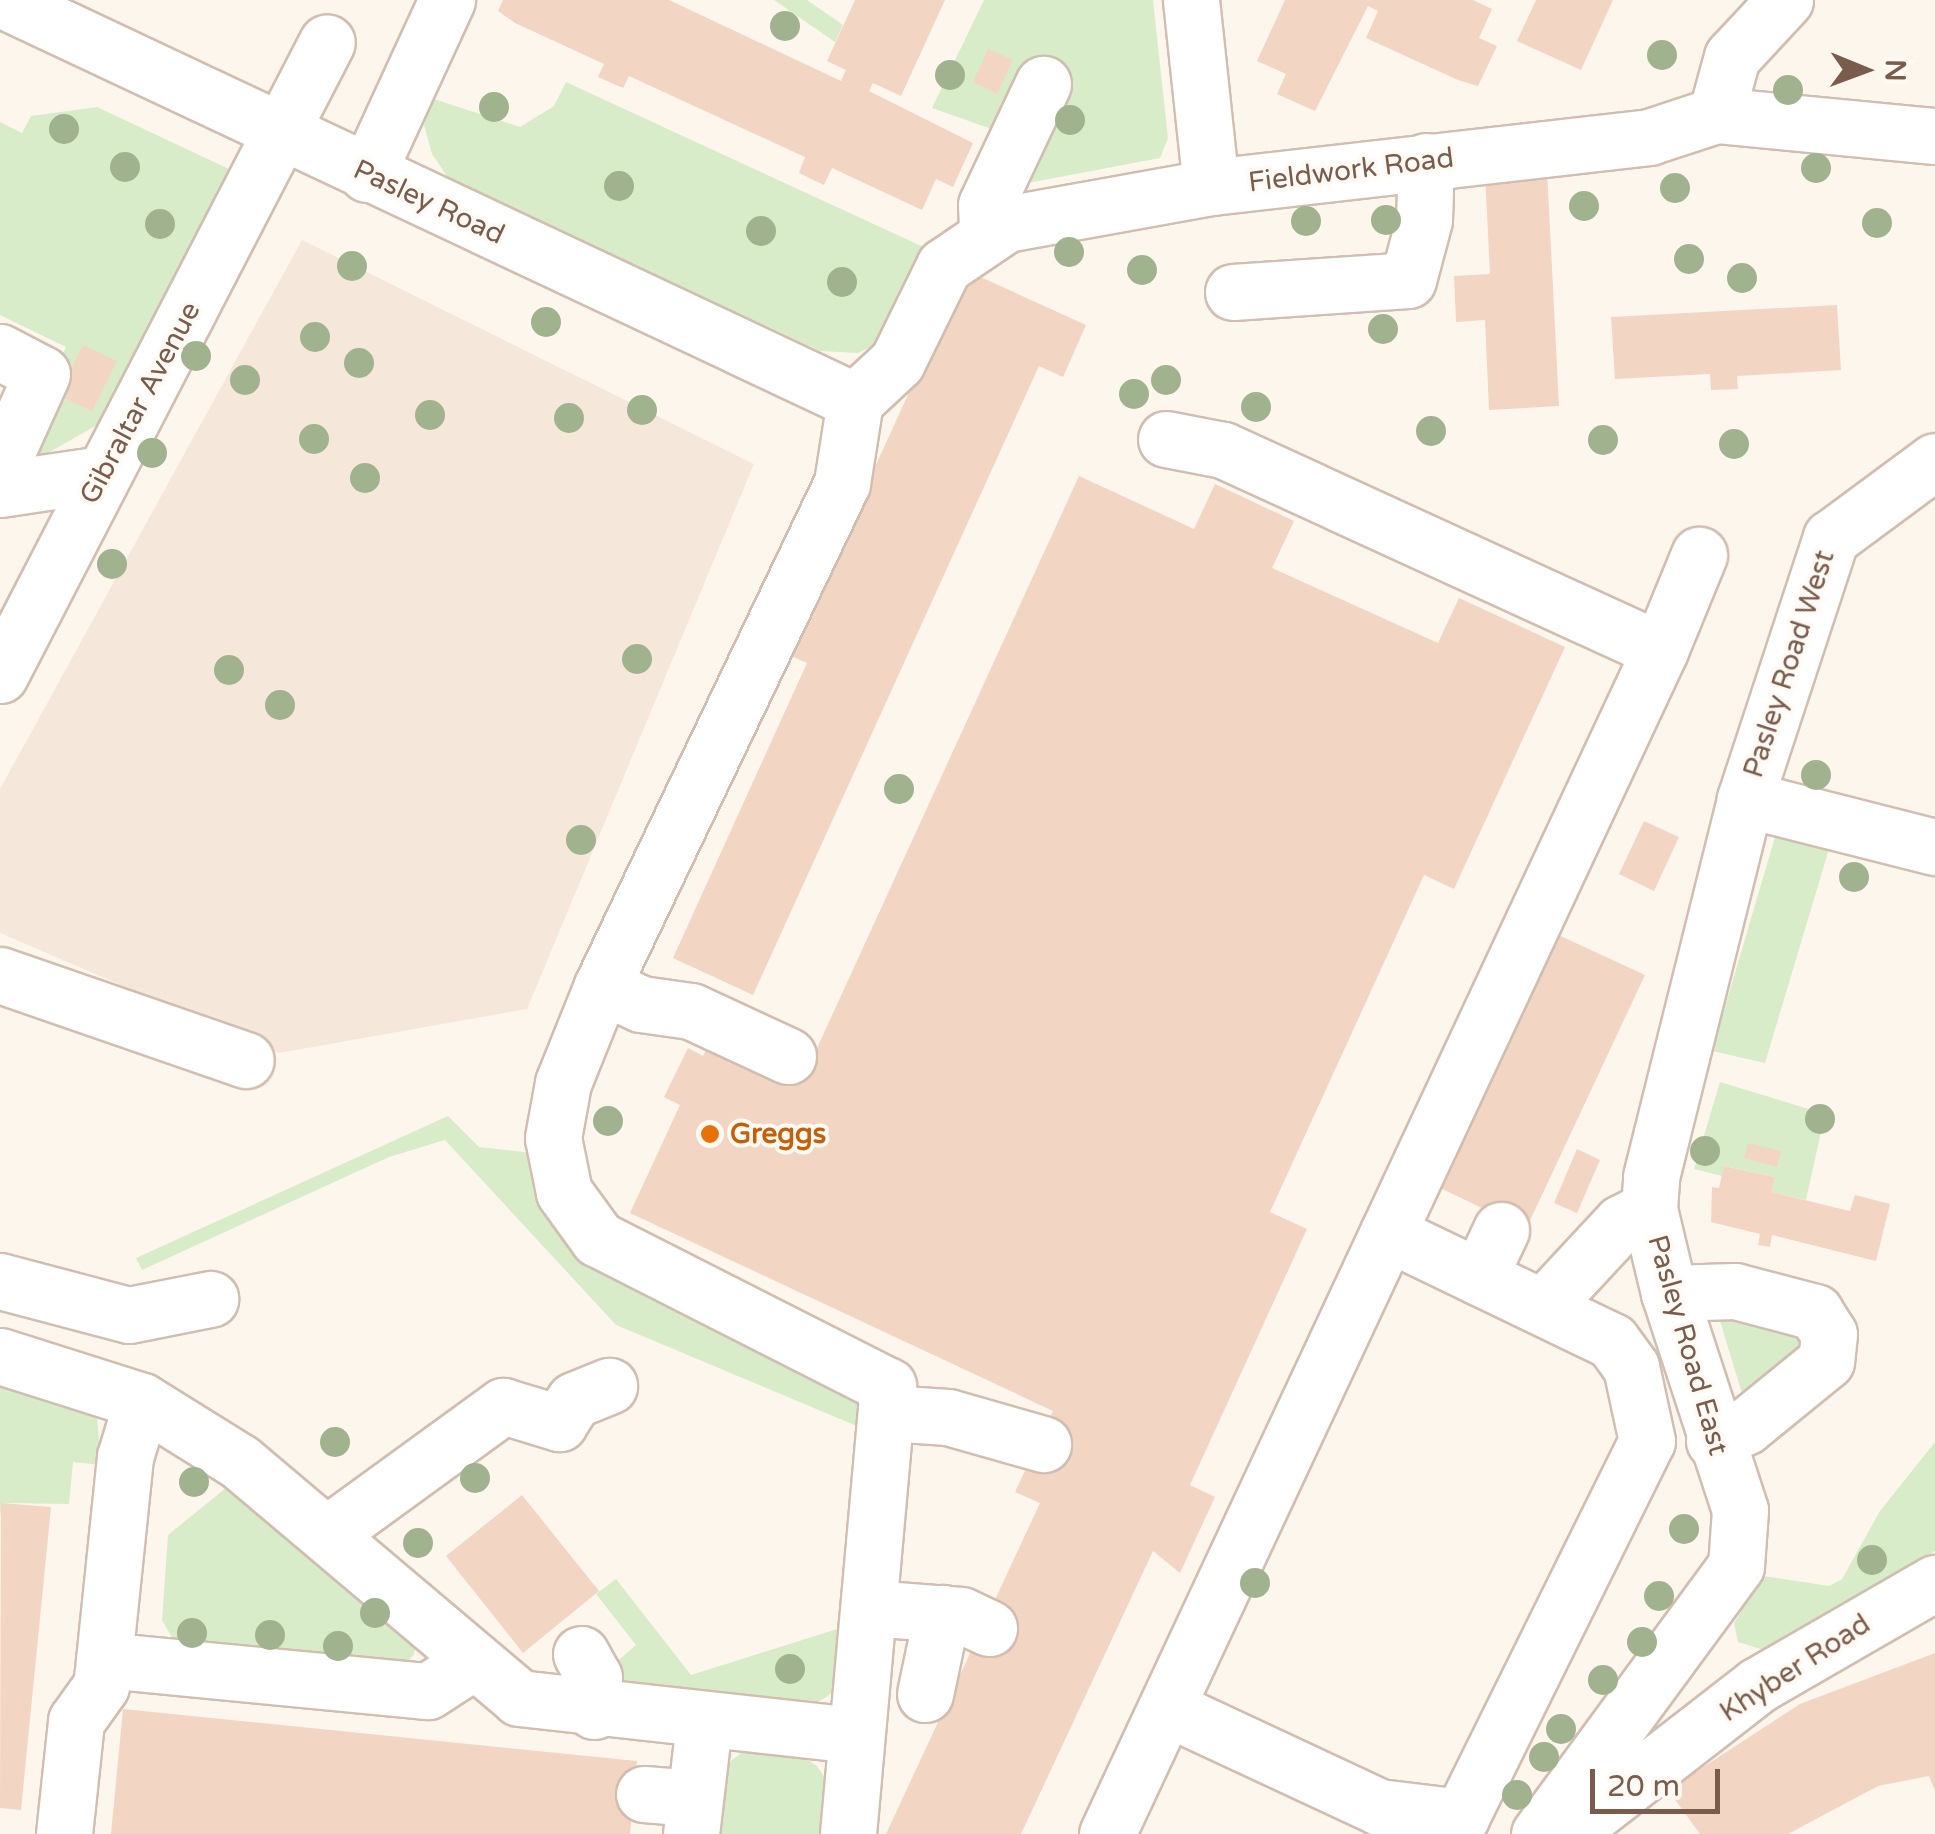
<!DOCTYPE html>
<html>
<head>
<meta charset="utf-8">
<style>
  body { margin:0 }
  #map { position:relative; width:1935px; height:1834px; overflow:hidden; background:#fdf6ec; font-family:"Varela Round",sans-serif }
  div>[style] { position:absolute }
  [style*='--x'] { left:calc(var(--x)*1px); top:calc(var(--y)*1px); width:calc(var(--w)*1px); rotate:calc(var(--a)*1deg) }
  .residential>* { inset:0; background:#f5e8da }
  .green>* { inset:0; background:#d8ecc9 }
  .building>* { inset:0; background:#f3d5c3 }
  .roads { filter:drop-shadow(2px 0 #d1beb0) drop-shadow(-2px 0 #d1beb0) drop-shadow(0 2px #d1beb0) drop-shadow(0 -2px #d1beb0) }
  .minor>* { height:55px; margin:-27.5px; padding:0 27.5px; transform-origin:27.5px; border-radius:27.5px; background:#fff }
  .trees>* { width:30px; height:30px; margin:-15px; border-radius:50%; background:#a0b28e }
  .dots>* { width:28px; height:28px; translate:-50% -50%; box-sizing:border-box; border:5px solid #fffaf3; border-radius:50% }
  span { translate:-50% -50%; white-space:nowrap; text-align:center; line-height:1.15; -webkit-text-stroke:8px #fffaf3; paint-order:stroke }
  .street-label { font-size:28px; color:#7a5c4d }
  .food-label { font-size:28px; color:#c56008; font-weight:700 }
  .left { translate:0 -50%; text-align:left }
  .north { position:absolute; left:1815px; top:20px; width:100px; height:100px; -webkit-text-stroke:8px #fffaf3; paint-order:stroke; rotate:91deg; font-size:28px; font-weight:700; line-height:40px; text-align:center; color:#7a5c4d }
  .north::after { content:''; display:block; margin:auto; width:35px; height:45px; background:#7a5c4d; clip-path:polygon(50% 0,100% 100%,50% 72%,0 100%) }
  .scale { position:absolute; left:1590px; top:1769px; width:130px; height:45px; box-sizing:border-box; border:5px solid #7a5c4d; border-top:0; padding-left:12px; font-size:30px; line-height:35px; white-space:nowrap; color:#7a5c4d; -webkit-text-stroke:8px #fffaf3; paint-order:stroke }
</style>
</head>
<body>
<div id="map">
  <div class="residential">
    <div style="clip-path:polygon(302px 240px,754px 464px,527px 1009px,279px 1053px,0 933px,0 789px)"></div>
  </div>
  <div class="green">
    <div style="clip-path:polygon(774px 0,807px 0,843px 25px,835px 42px)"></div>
    <div style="clip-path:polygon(984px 0,1153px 0,1168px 138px,1160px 158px,1012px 186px,997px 131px,932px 108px)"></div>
    <div style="clip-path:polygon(566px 82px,930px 250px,882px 341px,858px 353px,820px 351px,449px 179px,432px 154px,424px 125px,431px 98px,520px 127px,554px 106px)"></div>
    <div style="clip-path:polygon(evenodd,97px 107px,246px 177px,118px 413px,6px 477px,66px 347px,0 315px,0 122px,22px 133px,31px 116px,97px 107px,116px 361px,92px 412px,59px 395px,116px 361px)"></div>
    <div style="clip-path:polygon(1778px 827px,1835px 829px,1765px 1063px,1712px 1051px)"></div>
    <div style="clip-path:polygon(1720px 1082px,1825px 1114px,1806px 1200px,1772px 1192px,1775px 1177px,1725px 1166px,1722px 1176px,1694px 1169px)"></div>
    <div style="clip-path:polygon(448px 1116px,479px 1147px,532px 1153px,534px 1165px,868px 1394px,836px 1687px,828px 1696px,809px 1707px,629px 1699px,611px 1667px,636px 1645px,596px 1594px,616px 1579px,691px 1675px,837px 1629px,857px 1426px,616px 1325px,445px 1140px,389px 1157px,142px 1270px,136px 1258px)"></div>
    <div style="clip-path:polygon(1717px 1311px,1805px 1326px,1814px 1345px,1744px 1400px)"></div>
    <div style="clip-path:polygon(0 1376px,97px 1416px,101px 1465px,73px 1462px,69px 1504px,2px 1503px,0 1517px)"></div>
    <div style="clip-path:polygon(1935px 1442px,1935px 1551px,1770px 1652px,1738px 1642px,1734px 1623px,1763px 1576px,1829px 1586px,1842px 1579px,1880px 1511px)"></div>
    <div style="clip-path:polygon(227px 1487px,417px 1639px,414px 1654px,406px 1664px,178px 1648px,162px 1620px,168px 1535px)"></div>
    <div style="clip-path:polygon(749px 1747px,794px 1751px,817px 1766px,828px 1782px,829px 1834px,709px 1834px,718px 1771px)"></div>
  </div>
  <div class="building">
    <div style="clip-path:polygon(503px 0,669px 0,841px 81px,846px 70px,827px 61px,855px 0,945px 0,901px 96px,873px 83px,869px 91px,973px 143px,953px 187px,936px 179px,922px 210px,832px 168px,824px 185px,799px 173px,805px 157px,629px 76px,623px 88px,598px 77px,604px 64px,515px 23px,498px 11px)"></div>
    <div style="clip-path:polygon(1285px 0,1473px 0,1492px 9px,1479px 38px,1497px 46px,1478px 86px,1458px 80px,1366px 38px,1378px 11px,1368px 6px,1315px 111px,1277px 94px,1286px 74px,1257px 61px)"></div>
    <div style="clip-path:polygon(1536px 0,1613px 0,1581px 70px,1517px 41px)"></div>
    <div style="clip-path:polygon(988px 49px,1013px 60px,997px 94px,973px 82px)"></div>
    <div style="clip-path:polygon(1547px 170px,1559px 406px,1489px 410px,1485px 320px,1456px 322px,1454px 276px,1490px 274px,1485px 174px)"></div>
    <div style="clip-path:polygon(965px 270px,1086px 325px,1063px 377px,1039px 366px,753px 995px,673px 958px,807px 663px,789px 655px)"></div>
    <div style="clip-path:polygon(1837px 305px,1841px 370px,1737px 376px,1738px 389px,1711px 390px,1710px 374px,1615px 379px,1611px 317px)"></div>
    <div style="clip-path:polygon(83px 345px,117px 361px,92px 412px,58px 395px)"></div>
    <div style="clip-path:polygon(1079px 476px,1194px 529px,1215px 484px,1294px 521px,1272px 568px,1438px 643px,1459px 598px,1565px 647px,1454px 889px,1424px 875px,1270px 1212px,1307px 1229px,1190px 1485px,1215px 1497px,1180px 1573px,1153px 1551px,1021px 1834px,886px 1834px,1040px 1503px,1015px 1492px,1053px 1411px,630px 1213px,680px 1105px,664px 1097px,688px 1048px,703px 1056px,715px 1029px,807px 1070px)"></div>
    <div style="clip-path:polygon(1644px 821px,1679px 837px,1654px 891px,1619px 874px)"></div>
    <div style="clip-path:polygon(1556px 934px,1645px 975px,1526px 1229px,1438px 1187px)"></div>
    <div style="clip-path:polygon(1748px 1143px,1781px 1151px,1777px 1167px,1744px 1158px)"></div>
    <div style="clip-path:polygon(1577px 1149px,1600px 1160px,1577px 1213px,1554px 1203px)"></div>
    <div style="clip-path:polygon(1724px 1166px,1775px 1177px,1772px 1192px,1833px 1207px,1850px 1211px,1855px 1195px,1890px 1204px,1876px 1261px,1772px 1235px,1770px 1247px,1758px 1245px,1760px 1234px,1711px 1222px,1712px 1187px,1719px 1188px)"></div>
    <div style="clip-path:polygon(522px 1495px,599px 1591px,523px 1653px,446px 1556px)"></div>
    <div style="clip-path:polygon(1px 1503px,51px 1507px,21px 1810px,0 1808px)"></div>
    <div style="clip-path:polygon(1935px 1653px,1935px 1791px,1929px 1776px,1878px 1786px,1788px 1834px,1700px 1834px,1668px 1790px,1800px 1704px)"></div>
    <div style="clip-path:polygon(123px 1709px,637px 1761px,630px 1834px,111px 1834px)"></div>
  </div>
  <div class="roads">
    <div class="minor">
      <div style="--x:3;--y:0;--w:942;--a:25.2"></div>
      <div style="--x:1191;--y:0;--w:188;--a:83.9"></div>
      <div style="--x:1716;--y:115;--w:60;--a:-74.6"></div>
      <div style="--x:1732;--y:57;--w:78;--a:-47.1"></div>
      <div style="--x:367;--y:174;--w:192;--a:-65.3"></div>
      <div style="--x:987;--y:230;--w:25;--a:-92"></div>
      <div style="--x:986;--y:205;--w:134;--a:-64.8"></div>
      <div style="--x:1233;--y:292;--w:175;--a:-3.9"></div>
      <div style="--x:1408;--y:280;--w:62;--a:-75.1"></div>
      <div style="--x:1424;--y:220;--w:59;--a:-88.1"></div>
      <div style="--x:0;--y:352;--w:47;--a:27.6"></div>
      <div style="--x:42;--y:374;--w:102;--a:114.3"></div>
      <div style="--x:855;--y:401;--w:57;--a:-42.9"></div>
      <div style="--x:897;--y:362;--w:107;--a:-63.9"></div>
      <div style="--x:944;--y:266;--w:75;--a:-34.1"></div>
      <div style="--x:1006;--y:224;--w:208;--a:-10.2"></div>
      <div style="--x:1211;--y:187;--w:441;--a:-6.5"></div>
      <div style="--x:1649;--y:137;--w:71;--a:-18.2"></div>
      <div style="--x:1716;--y:115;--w:220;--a:5.5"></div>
      <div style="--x:0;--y:489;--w:102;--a:-8.4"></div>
      <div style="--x:1660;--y:650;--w:103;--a:-67.7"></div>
      <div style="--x:0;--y:675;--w:712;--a:-62.68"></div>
      <div style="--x:1745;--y:799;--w:196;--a:14.2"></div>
      <div style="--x:0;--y:975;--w:260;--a:19.1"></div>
      <div style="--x:602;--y:986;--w:43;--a:24.8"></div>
      <div style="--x:641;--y:1004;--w:50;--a:8"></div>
      <div style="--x:691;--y:1011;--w:107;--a:24.9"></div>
      <div style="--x:1479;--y:1277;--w:52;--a:-64.9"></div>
      <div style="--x:0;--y:1281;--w:133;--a:14.8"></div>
      <div style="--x:129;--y:1315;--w:83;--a:-11.2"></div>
      <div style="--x:1669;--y:1293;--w:66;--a:-1.7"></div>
      <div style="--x:1735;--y:1291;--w:83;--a:14.7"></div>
      <div style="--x:1815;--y:1312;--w:26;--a:58"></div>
      <div style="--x:1829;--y:1334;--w:27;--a:96"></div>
      <div style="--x:1826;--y:1361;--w:104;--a:140.8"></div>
      <div style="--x:1745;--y:1427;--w:34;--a:156"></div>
      <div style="--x:1543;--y:1307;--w:115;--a:-47.1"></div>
      <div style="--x:1621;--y:1223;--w:31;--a:-27"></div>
      <div style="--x:0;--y:1356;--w:149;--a:17.6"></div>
      <div style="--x:142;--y:1401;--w:115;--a:31.9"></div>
      <div style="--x:240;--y:1462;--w:365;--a:40.2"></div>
      <div style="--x:519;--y:1698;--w:339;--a:6.3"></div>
      <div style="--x:142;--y:1401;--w:59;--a:106.9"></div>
      <div style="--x:125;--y:1457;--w:204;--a:95.9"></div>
      <div style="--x:104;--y:1660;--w:325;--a:5.5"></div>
      <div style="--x:428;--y:1691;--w:51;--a:-33.1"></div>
      <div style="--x:888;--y:1413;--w:60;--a:3.8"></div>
      <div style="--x:948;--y:1417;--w:99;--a:15.9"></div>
      <div style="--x:327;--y:1534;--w:218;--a:-36"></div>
      <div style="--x:503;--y:1406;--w:59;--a:16.9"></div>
      <div style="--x:559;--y:1423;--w:27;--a:-57"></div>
      <div style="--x:574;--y:1400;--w:38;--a:-22"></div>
      <div style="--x:870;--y:1608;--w:91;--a:4.4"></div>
      <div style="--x:961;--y:1615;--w:31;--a:25"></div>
      <div style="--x:581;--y:1654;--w:26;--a:61"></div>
      <div style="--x:594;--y:1677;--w:34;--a:90"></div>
      <div style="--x:925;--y:1694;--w:83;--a:-78.1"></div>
      <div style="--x:1167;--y:1708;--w:234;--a:25"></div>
      <div style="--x:1379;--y:1807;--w:83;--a:7"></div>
      <div style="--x:1461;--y:1817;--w:419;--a:-63.7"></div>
      <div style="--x:1647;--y:1441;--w:76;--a:-102.2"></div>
      <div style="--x:1631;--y:1367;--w:32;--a:-126"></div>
      <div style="--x:1612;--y:1341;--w:249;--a:-154.3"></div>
      <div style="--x:644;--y:1794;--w:50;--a:4.6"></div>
      <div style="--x:64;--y:1834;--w:114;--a:-83.9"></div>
      <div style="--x:76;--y:1721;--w:43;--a:-54.5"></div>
      <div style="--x:101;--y:1686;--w:26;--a:-83"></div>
      <div style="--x:691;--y:1834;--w:112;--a:-83.3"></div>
      <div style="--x:848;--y:1834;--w:450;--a:-84.9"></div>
      <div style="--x:888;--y:1386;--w:325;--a:-153.1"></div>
      <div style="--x:598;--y:1239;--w:58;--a:-125.9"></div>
      <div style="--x:564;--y:1192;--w:55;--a:-101.5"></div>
      <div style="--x:553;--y:1138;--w:56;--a:-79.7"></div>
      <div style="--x:563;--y:1083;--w:105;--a:-68.1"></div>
      <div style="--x:602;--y:986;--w:557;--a:-64.49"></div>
      <div style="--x:842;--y:483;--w:83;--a:-81"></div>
      <div style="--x:1107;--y:1834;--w:1307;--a:-64.96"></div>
      <div style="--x:1660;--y:650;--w:481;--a:-155.4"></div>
      <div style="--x:1223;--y:450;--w:58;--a:-169.1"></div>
      <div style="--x:1539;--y:1834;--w:333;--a:-53.7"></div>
      <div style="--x:1736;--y:1566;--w:56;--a:-85.9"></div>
      <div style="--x:1740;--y:1510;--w:228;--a:-108.1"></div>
      <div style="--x:1669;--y:1293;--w:86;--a:-103.4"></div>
      <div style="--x:1649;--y:1209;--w:32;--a:-86"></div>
      <div style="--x:1651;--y:1177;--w:390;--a:-76"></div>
      <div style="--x:1745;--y:799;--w:275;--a:-71.8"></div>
      <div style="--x:1831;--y:538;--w:129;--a:-36.5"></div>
      <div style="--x:1566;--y:1834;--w:243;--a:-37.8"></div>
      <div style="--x:1758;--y:1685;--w:204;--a:-30"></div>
    </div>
  </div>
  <div class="trees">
    <div style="left:785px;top:26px"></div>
    <div style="left:1662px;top:55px"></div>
    <div style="left:950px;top:75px"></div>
    <div style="left:1788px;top:90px"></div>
    <div style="left:494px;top:107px"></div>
    <div style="left:1070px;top:120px"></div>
    <div style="left:64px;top:129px"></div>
    <div style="left:125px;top:167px"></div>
    <div style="left:1816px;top:168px"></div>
    <div style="left:619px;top:186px"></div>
    <div style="left:1675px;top:188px"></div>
    <div style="left:1584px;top:206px"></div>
    <div style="left:1386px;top:220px"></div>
    <div style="left:1306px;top:221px"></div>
    <div style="left:1877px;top:223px"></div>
    <div style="left:160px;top:224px"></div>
    <div style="left:761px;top:231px"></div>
    <div style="left:1069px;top:252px"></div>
    <div style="left:1689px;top:259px"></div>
    <div style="left:352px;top:266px"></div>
    <div style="left:1142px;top:270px"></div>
    <div style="left:1742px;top:278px"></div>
    <div style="left:842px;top:282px"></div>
    <div style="left:546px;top:322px"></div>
    <div style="left:1383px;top:329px"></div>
    <div style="left:315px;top:337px"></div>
    <div style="left:196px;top:356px"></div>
    <div style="left:359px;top:363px"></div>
    <div style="left:245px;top:380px"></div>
    <div style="left:1166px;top:380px"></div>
    <div style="left:1134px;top:394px"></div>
    <div style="left:1256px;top:407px"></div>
    <div style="left:642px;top:410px"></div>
    <div style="left:430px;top:415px"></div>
    <div style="left:569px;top:418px"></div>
    <div style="left:1431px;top:431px"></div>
    <div style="left:314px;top:439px"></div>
    <div style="left:1603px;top:440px"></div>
    <div style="left:1734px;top:444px"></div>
    <div style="left:152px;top:453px"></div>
    <div style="left:365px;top:478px"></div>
    <div style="left:112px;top:564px"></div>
    <div style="left:637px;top:659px"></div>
    <div style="left:229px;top:670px"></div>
    <div style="left:280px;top:705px"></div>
    <div style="left:1816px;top:775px"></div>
    <div style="left:899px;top:789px"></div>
    <div style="left:581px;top:840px"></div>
    <div style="left:1854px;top:877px"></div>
    <div style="left:1820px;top:1119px"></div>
    <div style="left:608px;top:1121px"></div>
    <div style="left:1705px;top:1151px"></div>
    <div style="left:335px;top:1442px"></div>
    <div style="left:475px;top:1478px"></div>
    <div style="left:194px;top:1482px"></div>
    <div style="left:1684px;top:1529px"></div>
    <div style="left:418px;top:1543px"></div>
    <div style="left:1872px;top:1560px"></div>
    <div style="left:1255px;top:1583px"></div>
    <div style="left:1659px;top:1596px"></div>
    <div style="left:375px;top:1613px"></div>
    <div style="left:192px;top:1633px"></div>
    <div style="left:270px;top:1635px"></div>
    <div style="left:1642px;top:1642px"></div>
    <div style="left:338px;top:1646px"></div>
    <div style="left:790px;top:1669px"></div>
    <div style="left:1603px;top:1680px"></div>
    <div style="left:1561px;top:1729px"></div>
    <div style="left:1544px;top:1757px"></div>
    <div style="left:1517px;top:1795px"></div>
  </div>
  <div class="dots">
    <div style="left:710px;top:1134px;background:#e8710a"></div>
  </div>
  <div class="street-label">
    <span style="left:1351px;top:170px;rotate:-7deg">Fieldwork Road</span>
    <span style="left:429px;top:202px;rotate:25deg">Pasley Road</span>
    <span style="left:140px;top:403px;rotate:-62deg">Gibraltar Avenue</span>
    <span style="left:1789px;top:664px;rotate:-72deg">Pasley Road West</span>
    <span style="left:1688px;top:1345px;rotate:74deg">Pasley Road East</span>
    <span style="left:1795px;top:1668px;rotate:-33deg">Khyber Road</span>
  </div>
  <div class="food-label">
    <span class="left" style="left:730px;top:1134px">Greggs</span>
  </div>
  <div class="north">N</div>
  <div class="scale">20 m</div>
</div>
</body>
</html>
